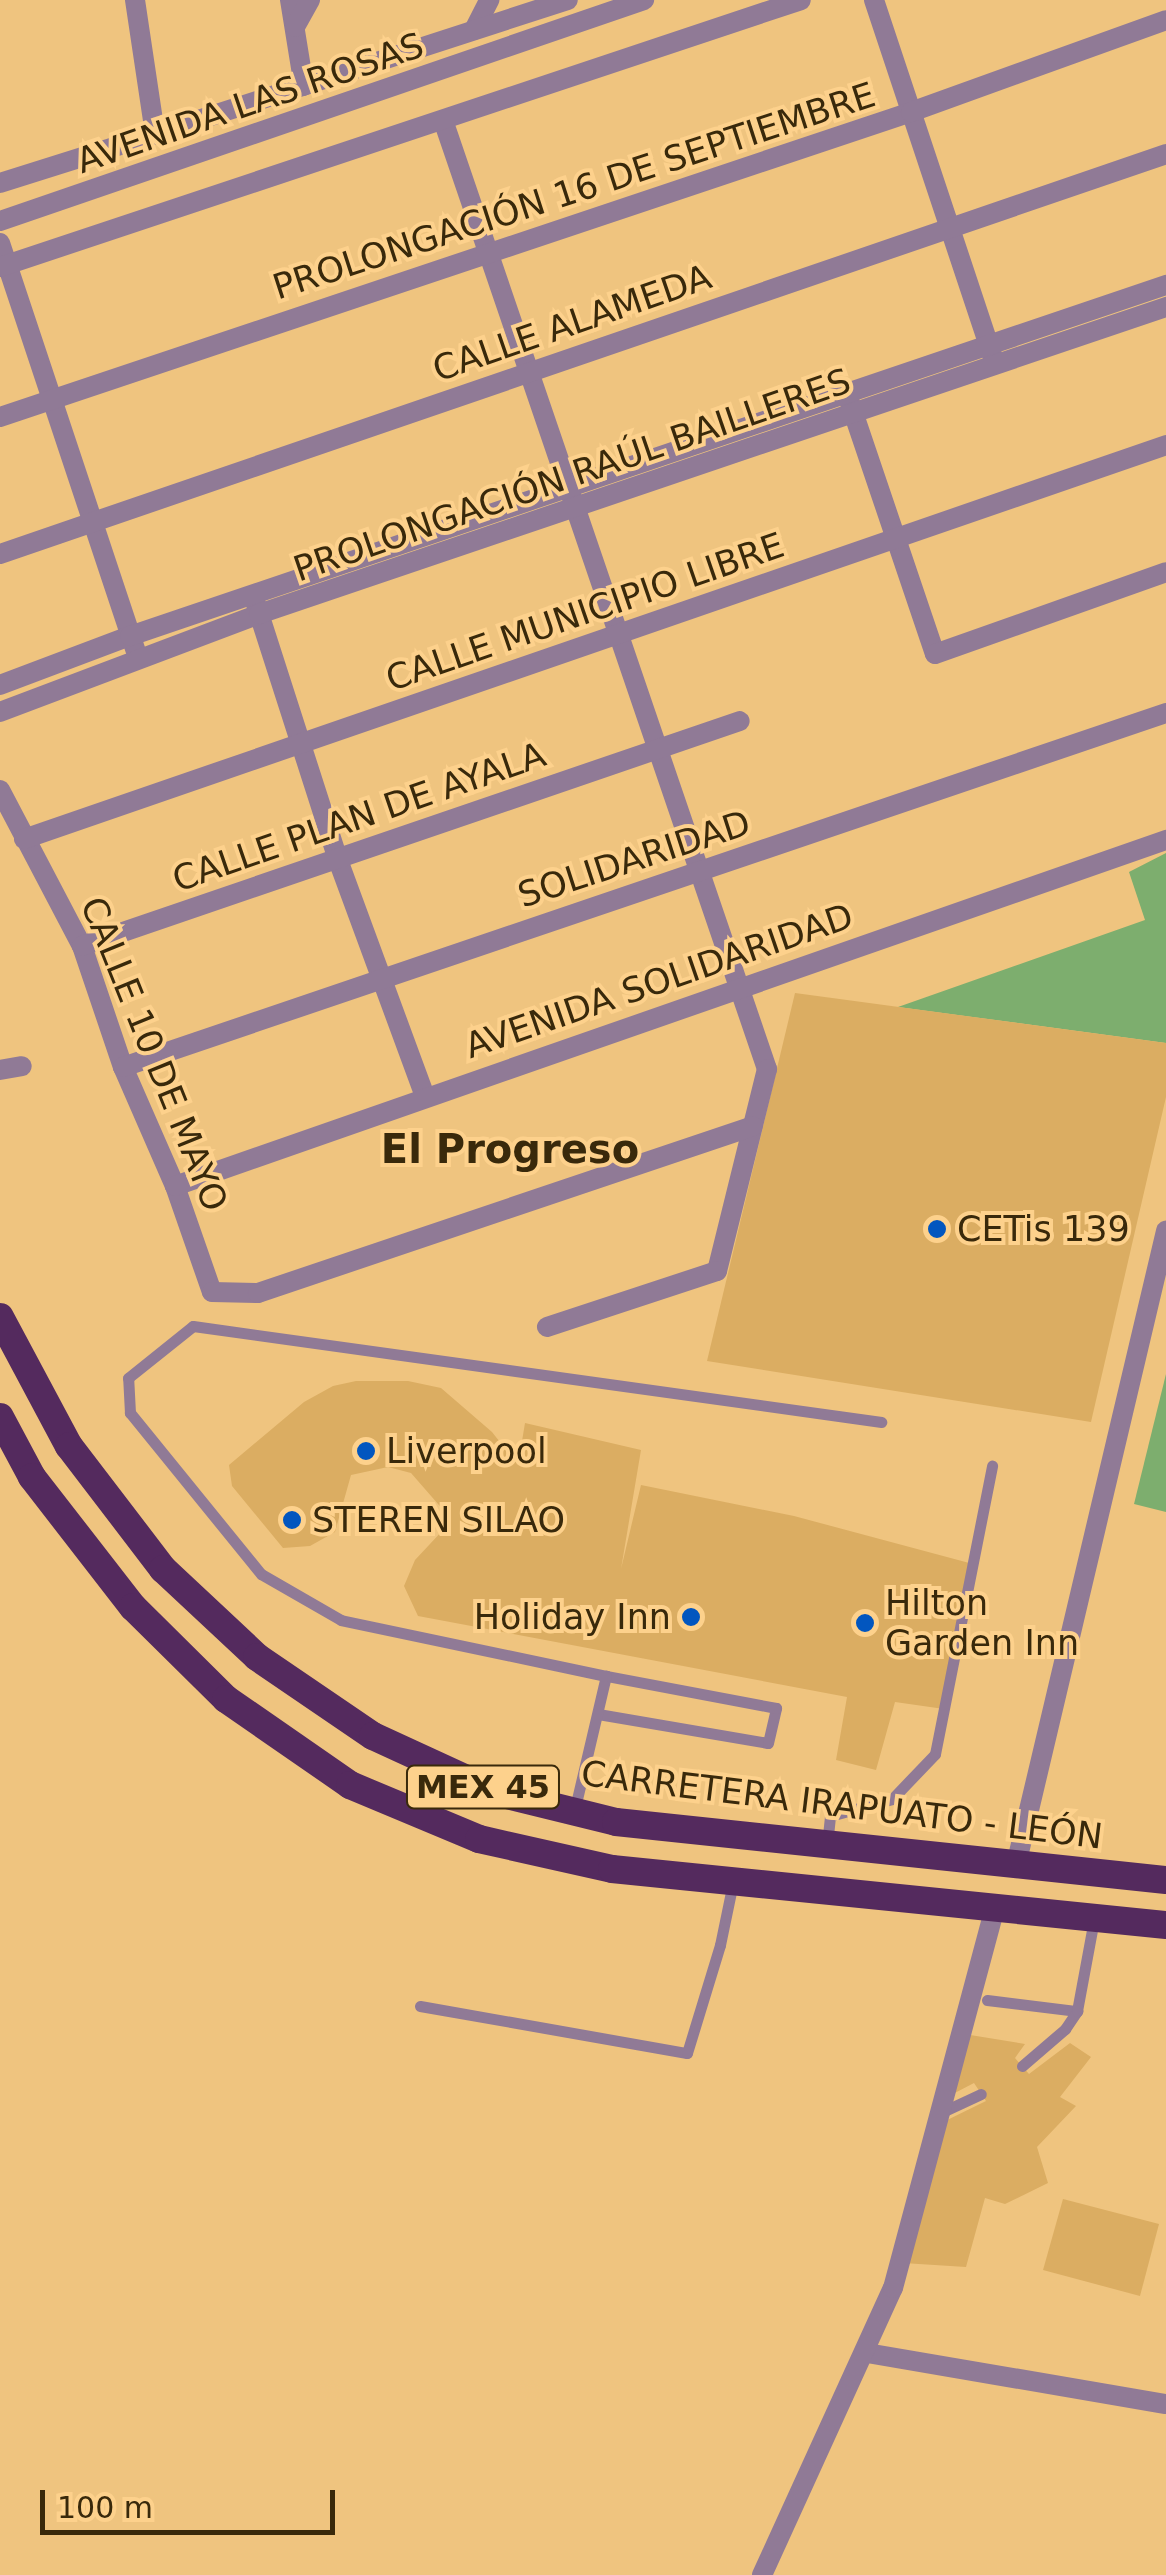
<!DOCTYPE html>
<html>
<head>
<meta charset="utf-8">
<style>
  body { margin:0 }
  #map { position:relative; width:1166px; height:2575px; overflow:hidden; background:#efc47f; font-family:"DejaVu Sans",sans-serif }
  div>[style] { position:absolute }
  [style*='--x'] { left:calc(var(--x)*1px); top:calc(var(--y)*1px); width:calc(var(--w)*1px); rotate:calc(var(--a)*1deg) }
  .green>* { inset:0; background:#7dae6e }
  .building>* { inset:0; background:#dbad62 }
  .service>* { height:11px; margin:-5.5px; padding:0 5.5px; transform-origin:5.5px; border-radius:5.5px; background:#907a96 }
  .minor>* { height:20px; margin:-10px; padding:0 10px; transform-origin:10px; border-radius:10px; background:#907a96 }
  .tertiary>* { height:20px; margin:-10px; padding:0 10px; transform-origin:10px; border-radius:10px; background:#907a96 }
  .trunk>* { height:28px; margin:-14px; padding:0 14px; transform-origin:14px; border-radius:14px; background:#542a5e }
  .dots>* { width:28px; height:28px; translate:-50% -50%; box-sizing:border-box; border:5px solid #fdd18c; border-radius:50% }
  span { translate:-50% -50%; white-space:nowrap; text-align:center; line-height:1.15; -webkit-text-stroke:8px #fdd18c; paint-order:stroke }
  .shield-label span { padding:2px 8px; background:#fdd18c; border:2px solid; border-radius:8px; -webkit-text-stroke-width:0 }
  .shield-label { font-size:32px; color:#39290b; font-weight:700 }
  .street-label { font-size:35px; color:#39290b }
  .poi-label { font-size:35px; color:#39290b }
  .left { translate:0 -50%; text-align:left }
  .right { translate:-100% -50%; text-align:right }
  .quarter-label { font-size:40px; color:#39290b; font-weight:700 }
  .scale { position:absolute; left:40px; top:2490px; width:295px; height:45px; box-sizing:border-box; border:5px solid #39290b; border-top:0; padding-left:12px; font-size:30px; line-height:35px; white-space:nowrap; color:#39290b; -webkit-text-stroke:8px #fdd18c; paint-order:stroke }
</style>
</head>
<body>
<div id="map">
  <div class="green">
    <div style="clip-path:polygon(1166px 853px,1166px 1043px,898px 1007px,1145px 920px,1129px 872px)"></div>
    <div style="clip-path:polygon(1166px 1374px,1166px 1512px,1134px 1504px)"></div>
  </div>
  <div class="building">
    <div style="clip-path:polygon(795px 993px,1166px 1043px,1166px 1097px,1091px 1422px,707px 1361px)"></div>
    <div style="clip-path:polygon(356px 1381px,408px 1381px,441px 1388px,492px 1432px,518px 1465px,525px 1423px,641px 1450px,621px 1569px,641px 1485px,794px 1516px,973px 1564px,944px 1709px,895px 1702px,876px 1770px,836px 1760px,847px 1697px,418px 1616px,404px 1586px,415px 1560px,444px 1529px,445px 1512px,411px 1473px,388px 1467px,351px 1475px,335px 1532px,310px 1546px,283px 1548px,232px 1486px,229px 1465px,304px 1402px,333px 1386px)"></div>
    <div style="clip-path:polygon(964px 2034px,1025px 2044px,1015px 2058px,1029px 2074px,1070px 2043px,1091px 2057px,1060px 2097px,1076px 2106px,1037px 2147px,1048px 2183px,1005px 2204px,985px 2198px,966px 2267px,903px 2263px,941px 2123px,986px 2101px,974px 2083px,947px 2097px)"></div>
    <div style="clip-path:polygon(1063px 2199px,1159px 2224px,1140px 2296px,1043px 2270px)"></div>
  </div>
  <div class="service">
    <div style="--x:598;--y:1714;--w:172;--a:9.7"></div>
    <div style="--x:768;--y:1743;--w:36;--a:-77"></div>
    <div style="--x:776;--y:1708;--w:173;--a:-169.3"></div>
    <div style="--x:574;--y:1812;--w:140;--a:-76.8"></div>
    <div style="--x:606;--y:1676;--w:271;--a:-168.1"></div>
    <div style="--x:341;--y:1620;--w:92;--a:-150.1"></div>
    <div style="--x:261;--y:1574;--w:208;--a:-129.1"></div>
    <div style="--x:130;--y:1413;--w:35;--a:-93"></div>
    <div style="--x:128;--y:1378;--w:83;--a:-38.7"></div>
    <div style="--x:193;--y:1326;--w:695;--a:7.94"></div>
    <div style="--x:827;--y:1845;--w:29;--a:-84"></div>
    <div style="--x:830;--y:1816;--w:64;--a:-15.3"></div>
    <div style="--x:892;--y:1799;--w:62;--a:-46.3"></div>
    <div style="--x:935;--y:1754;--w:294;--a:-78.8"></div>
    <div style="--x:987;--y:2000;--w:91;--a:7"></div>
    <div style="--x:420;--y:2006;--w:271;--a:10"></div>
    <div style="--x:687;--y:2053;--w:113;--a:-73"></div>
    <div style="--x:720;--y:1945;--w:64;--a:-78.3"></div>
    <div style="--x:1022;--y:2066;--w:57;--a:-40.7"></div>
    <div style="--x:1065;--y:2029;--w:22;--a:-56"></div>
    <div style="--x:1077;--y:2011;--w:94;--a:-79.5"></div>
    <div style="--x:940;--y:2113;--w:45;--a:-24.9"></div>
  </div>
  <div class="minor">
    <div style="--x:290;--y:0;--w:87;--a:80.8"></div>
    <div style="--x:874;--y:0;--w:380;--a:71.6"></div>
    <div style="--x:295;--y:27;--w:31;--a:-61"></div>
    <div style="--x:474;--y:30;--w:34;--a:-63"></div>
    <div style="--x:443;--y:120;--w:1003;--a:71.15"></div>
    <div style="--x:767;--y:1069;--w:208;--a:103.9"></div>
    <div style="--x:717;--y:1271;--w:179;--a:161.8"></div>
    <div style="--x:0;--y:183;--w:163;--a:-17.5"></div>
    <div style="--x:0;--y:243;--w:436;--a:71.6"></div>
    <div style="--x:0;--y:267;--w:844;--a:-18.43"></div>
    <div style="--x:848;--y:397;--w:271;--a:71.3"></div>
    <div style="--x:935;--y:654;--w:245;--a:-19.5"></div>
    <div style="--x:0;--y:417;--w:961;--a:-18.51"></div>
    <div style="--x:911;--y:112;--w:271;--a:-19.8"></div>
    <div style="--x:0;--y:554;--w:1233;--a:-18.93"></div>
    <div style="--x:254;--y:598;--w:275;--a:72.2"></div>
    <div style="--x:338;--y:860;--w:252;--a:69.8"></div>
    <div style="--x:0;--y:790;--w:176;--a:62.3"></div>
    <div style="--x:82;--y:946;--w:128;--a:71.3"></div>
    <div style="--x:123;--y:1067;--w:130;--a:66.4"></div>
    <div style="--x:175;--y:1186;--w:112;--a:70.8"></div>
    <div style="--x:212;--y:1292;--w:46;--a:1.2"></div>
    <div style="--x:258;--y:1293;--w:522;--a:-18.64"></div>
    <div style="--x:24;--y:839;--w:1208;--a:-19.03"></div>
    <div style="--x:82;--y:946;--w:695;--a:-18.88"></div>
    <div style="--x:123;--y:1067;--w:1101;--a:-18.75"></div>
    <div style="--x:0;--y:1070;--w:22;--a:-10"></div>
    <div style="--x:175;--y:1186;--w:1050;--a:-19.25"></div>
    <div style="--x:867;--y:2353;--w:303;--a:9.7"></div>
  </div>
  <div class="tertiary">
    <div style="--x:135;--y:0;--w:135;--a:81.5"></div>
    <div style="--x:155;--y:134;--w:434;--a:-18"></div>
    <div style="--x:0;--y:221;--w:681;--a:-18.94"></div>
    <div style="--x:0;--y:685;--w:139;--a:-20.7"></div>
    <div style="--x:130;--y:636;--w:1094;--a:-18.72"></div>
    <div style="--x:0;--y:712;--w:277;--a:-20.7"></div>
    <div style="--x:259;--y:614;--w:958;--a:-18.7"></div>
    <div style="--x:1016;--y:1865;--w:652;--a:-76.69"></div>
    <div style="--x:762;--y:2575;--w:315;--a:-65.5"></div>
    <div style="--x:893;--y:2288;--w:391;--a:-75"></div>
  </div>
  <div class="trunk">
    <div style="--x:0;--y:1317;--w:146;--a:61.9"></div>
    <div style="--x:69;--y:1446;--w:155;--a:52.6"></div>
    <div style="--x:163;--y:1569;--w:129;--a:43.1"></div>
    <div style="--x:257;--y:1657;--w:140;--a:34.3"></div>
    <div style="--x:373;--y:1736;--w:134;--a:24.7"></div>
    <div style="--x:495;--y:1792;--w:125;--a:13.9"></div>
    <div style="--x:616;--y:1822;--w:553;--a:6.02"></div>
    <div style="--x:0;--y:1417;--w:68;--a:61.9"></div>
    <div style="--x:32;--y:1477;--w:165;--a:52.2"></div>
    <div style="--x:133;--y:1607;--w:131;--a:44.7"></div>
    <div style="--x:226;--y:1699;--w:151;--a:34.7"></div>
    <div style="--x:350;--y:1785;--w:140;--a:22.7"></div>
    <div style="--x:479;--y:1839;--w:136;--a:12.7"></div>
    <div style="--x:612;--y:1869;--w:557;--a:5.77"></div>
  </div>
  <div class="dots">
    <div style="left:937px;top:1229px;background:#0256bf"></div>
    <div style="left:366px;top:1451px;background:#0256bf"></div>
    <div style="left:292px;top:1520px;background:#0256bf"></div>
    <div style="left:691px;top:1617px;background:#0256bf"></div>
    <div style="left:865px;top:1623px;background:#0256bf"></div>
  </div>
  <div class="shield-label">
    <span style="left:483px;top:1787px">MEX 45</span>
  </div>
  <div class="street-label">
    <span style="left:250px;top:103px;rotate:-19deg">AVENIDA LAS ROSAS</span>
    <span style="left:574px;top:191px;rotate:-18deg">PROLONGACIÓN 16 DE SEPTIEMBRE</span>
    <span style="left:572px;top:323px;rotate:-19deg">CALLE ALAMEDA</span>
    <span style="left:572px;top:475px;rotate:-19deg">PROLONGACIÓN RAÚL BAILLERES</span>
    <span style="left:585px;top:612px;rotate:-19deg">CALLE MUNICIPIO LIBRE</span>
    <span style="left:359px;top:817px;rotate:-19deg">CALLE PLAN DE AYALA</span>
    <span style="left:634px;top:859px;rotate:-18deg">SOLIDARIDAD</span>
    <span style="left:659px;top:981px;rotate:-19deg">AVENIDA SOLIDARIDAD</span>
    <span style="left:154px;top:1054px;rotate:68deg">CALLE 10 DE MAYO</span>
    <span style="left:842px;top:1805px;rotate:7deg">CARRETERA IRAPUATO - LEÓN</span>
  </div>
  <div class="poi-label">
    <span class="left" style="left:957px;top:1229px">CETis 139</span>
    <span class="left" style="left:386px;top:1451px">Liverpool</span>
    <span class="left" style="left:312px;top:1520px">STEREN SILAO</span>
    <span class="left" style="left:885px;top:1623px">Hilton<br>Garden Inn</span>
    <span class="right" style="left:671px;top:1617px">Holiday Inn</span>
  </div>
  <div class="quarter-label">
    <span style="left:510px;top:1149px">El Progreso</span>
  </div>
  <div class="scale">100 m</div>
</div>
</body>
</html>
